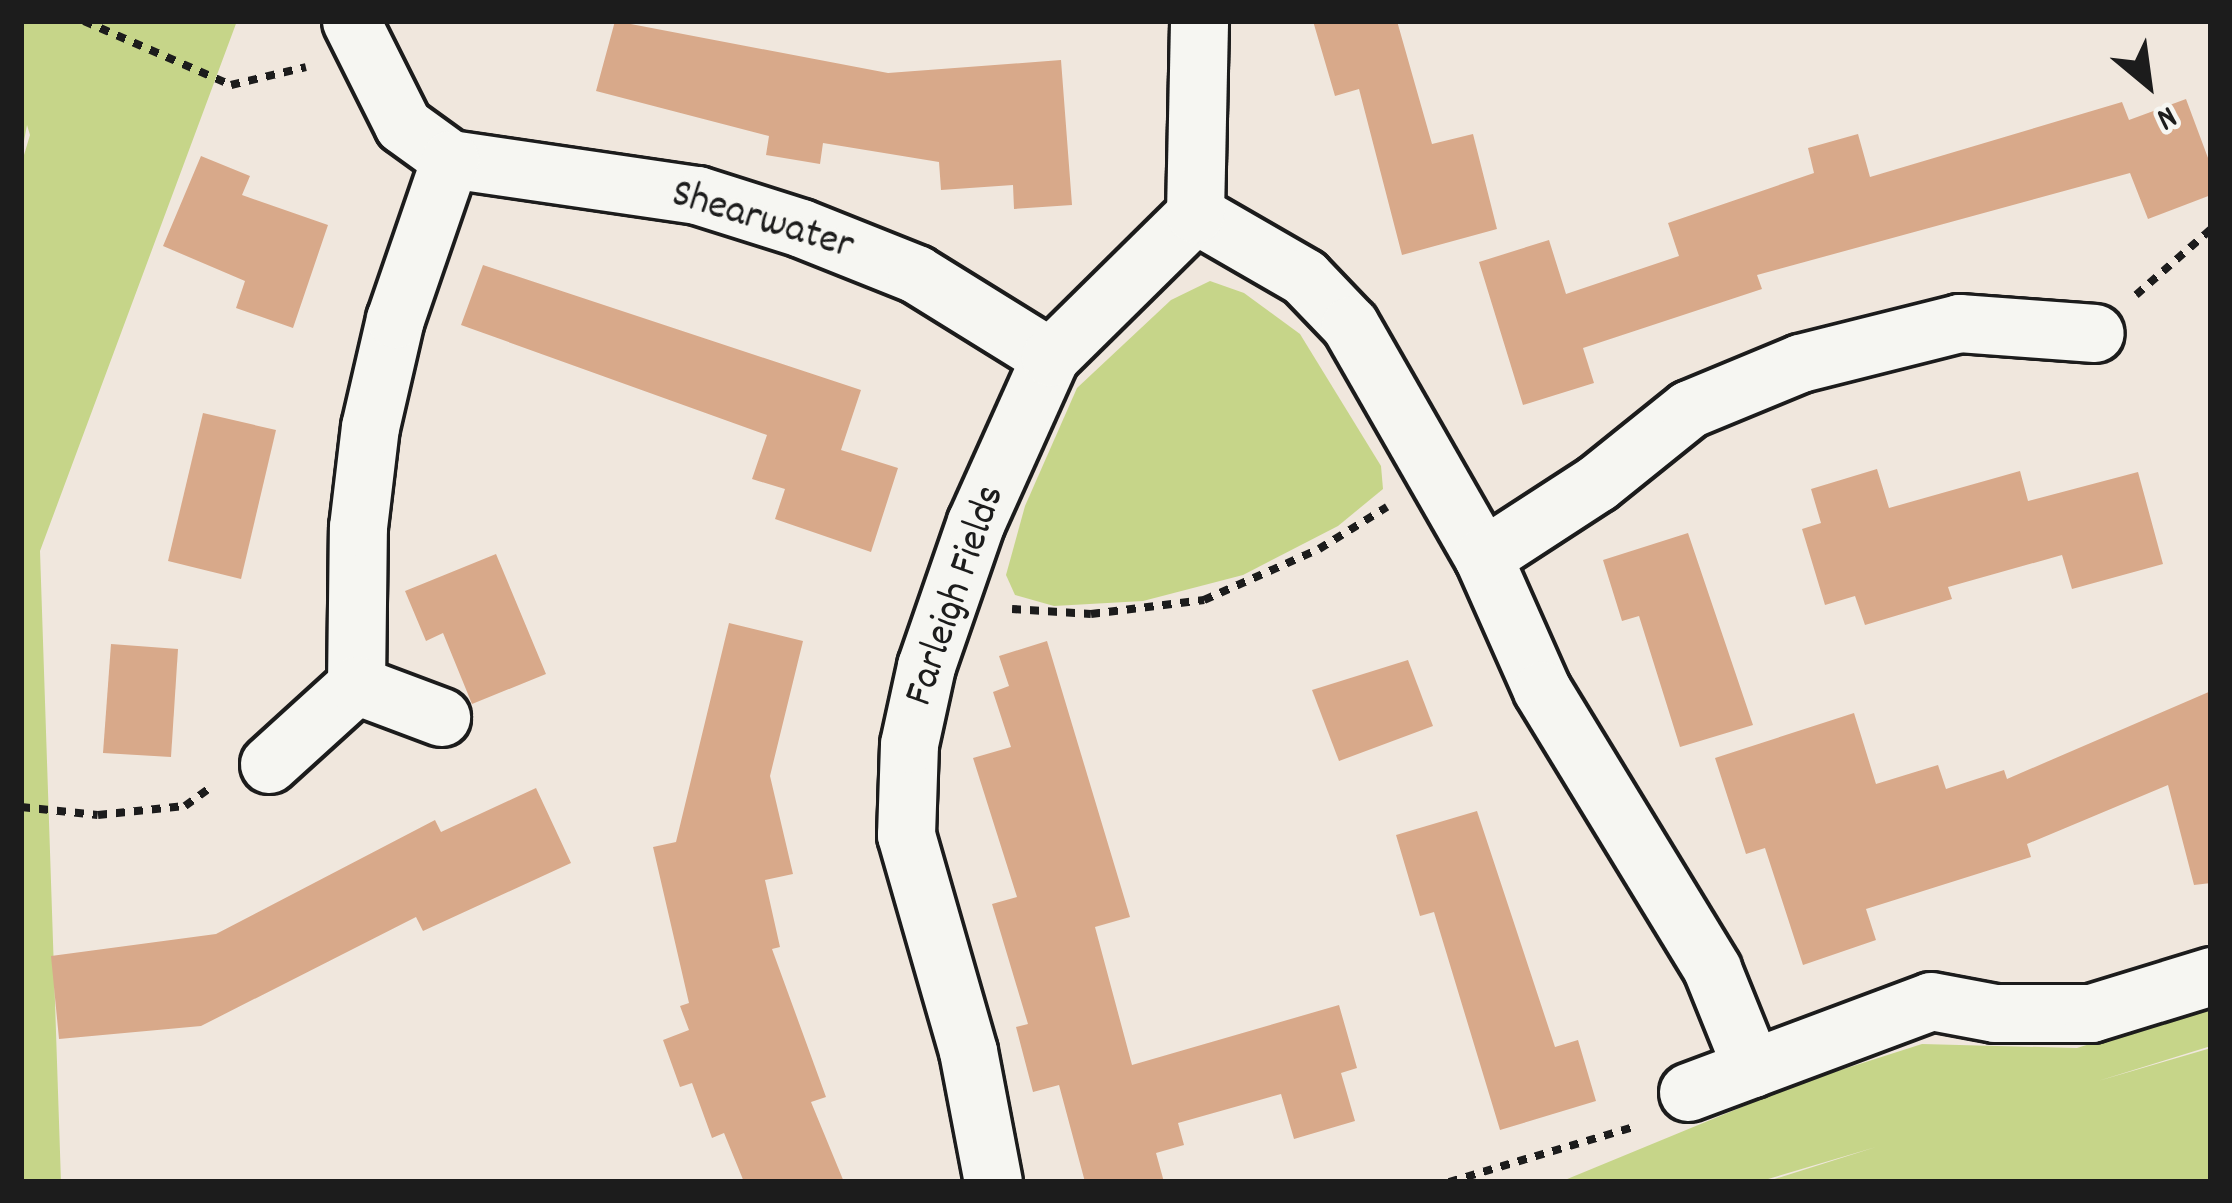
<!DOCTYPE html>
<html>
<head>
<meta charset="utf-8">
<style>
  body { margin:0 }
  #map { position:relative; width:2232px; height:1203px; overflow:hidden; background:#f0e7dd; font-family:Dekko,sans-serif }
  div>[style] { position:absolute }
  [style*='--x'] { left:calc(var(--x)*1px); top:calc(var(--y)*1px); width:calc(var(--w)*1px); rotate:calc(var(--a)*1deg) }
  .green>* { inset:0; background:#c6d589 }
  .building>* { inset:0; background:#d8a98a }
  .path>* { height:8px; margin-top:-4px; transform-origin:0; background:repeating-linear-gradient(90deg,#1c1c1c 0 9px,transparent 0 18px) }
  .roads { filter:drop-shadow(3px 0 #1c1c1c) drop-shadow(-3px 0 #1c1c1c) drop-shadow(0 3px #1c1c1c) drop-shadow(0 -3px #1c1c1c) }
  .minor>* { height:57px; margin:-28.5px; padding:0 28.5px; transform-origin:28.5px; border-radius:28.5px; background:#f6f6f2 }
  span { translate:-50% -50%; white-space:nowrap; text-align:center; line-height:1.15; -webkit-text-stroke:9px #f6f6f2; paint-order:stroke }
  .street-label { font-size:42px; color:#1c1c1c }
  .frame { position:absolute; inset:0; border:24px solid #1c1c1c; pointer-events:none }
  .north { position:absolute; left:2088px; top:24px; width:120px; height:120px; -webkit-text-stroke:9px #f6f6f2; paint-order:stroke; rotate:151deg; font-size:33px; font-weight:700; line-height:48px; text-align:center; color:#1c1c1c }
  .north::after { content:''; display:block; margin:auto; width:42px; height:54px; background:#1c1c1c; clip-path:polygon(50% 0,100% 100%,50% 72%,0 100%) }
</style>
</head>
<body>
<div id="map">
  <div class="green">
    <div style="clip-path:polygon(21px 21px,237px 21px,40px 551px,61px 1182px,21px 1182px,21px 165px,30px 135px,27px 125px,21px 157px)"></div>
    <div style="clip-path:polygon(1210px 281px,1244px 293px,1300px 334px,1381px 466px,1383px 489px,1338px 526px,1243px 575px,1143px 601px,1054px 606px,1015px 595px,1006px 575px,1025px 506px,1077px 388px,1171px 300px)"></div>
    <div style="clip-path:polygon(2211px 1006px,2211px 1046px,2098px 1081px,2211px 1048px,2211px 1182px,1765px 1182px,1876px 1147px,1758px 1182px,1560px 1182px,1800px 1083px,1922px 1044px,2077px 1048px)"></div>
  </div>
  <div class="building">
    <div style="clip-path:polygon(615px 21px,888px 73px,1061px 60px,1072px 205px,1014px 209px,1013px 185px,941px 190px,939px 162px,823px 143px,820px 164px,766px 155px,769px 136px,596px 91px)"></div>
    <div style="clip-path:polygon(1313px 21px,1397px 21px,1432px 144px,1473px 134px,1497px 229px,1402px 255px,1359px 89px,1335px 96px)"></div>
    <div style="clip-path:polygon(2186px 99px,2211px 166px,2211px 195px,2148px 219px,2130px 173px,1757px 275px,1762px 289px,1583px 348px,1594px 383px,1523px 405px,1479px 262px,1549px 240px,1566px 294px,1679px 256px,1668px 223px,1814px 173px,1808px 148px,1858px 134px,1870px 177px,2122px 102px,2129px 120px)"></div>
    <div style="clip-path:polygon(201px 156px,250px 176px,242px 195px,328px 225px,293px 328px,236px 308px,245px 281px,163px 246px)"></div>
    <div style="clip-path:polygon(483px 265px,861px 390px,841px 450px,898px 468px,871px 552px,775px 519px,785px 489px,752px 479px,767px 435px,461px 325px)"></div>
    <div style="clip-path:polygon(203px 413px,276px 430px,241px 579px,168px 561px)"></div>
    <div style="clip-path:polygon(1877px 469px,1889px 508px,2020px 471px,2028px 501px,2138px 472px,2163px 564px,2072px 589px,2062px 555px,1948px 587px,1952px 599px,1865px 625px,1855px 596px,1825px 605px,1802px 529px,1821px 523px,1811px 489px)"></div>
    <div style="clip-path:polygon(1688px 533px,1753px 725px,1680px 747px,1639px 616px,1622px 621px,1603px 560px)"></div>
    <div style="clip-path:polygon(496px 554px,546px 674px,472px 704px,443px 633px,426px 641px,405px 591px)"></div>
    <div style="clip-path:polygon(729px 623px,803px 641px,770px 776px,793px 874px,765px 880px,780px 947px,772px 949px,826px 1097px,811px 1102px,844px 1182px,744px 1182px,724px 1133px,712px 1138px,692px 1083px,680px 1087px,663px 1040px,689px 1030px,680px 1006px,689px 1003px,653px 847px,676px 842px)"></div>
    <div style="clip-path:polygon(1047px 641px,1130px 917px,1095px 927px,1132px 1065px,1339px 1005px,1357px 1068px,1341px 1073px,1355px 1121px,1294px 1139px,1281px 1094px,1178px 1123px,1184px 1145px,1156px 1153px,1164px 1182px,1085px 1182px,1059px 1085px,1033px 1092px,1016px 1027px,1028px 1024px,992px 904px,1017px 897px,973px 758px,1011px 747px,993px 692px,1009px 686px,999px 656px)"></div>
    <div style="clip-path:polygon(111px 644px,178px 649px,171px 757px,103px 753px)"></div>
    <div style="clip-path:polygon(1408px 660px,1433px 726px,1339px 761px,1312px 690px)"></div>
    <div style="clip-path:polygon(2211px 691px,2211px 883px,2194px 885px,2168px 785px,2027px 844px,2031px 857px,1866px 909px,1876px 940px,1803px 965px,1765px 848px,1746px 854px,1715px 758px,1854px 713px,1876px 784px,1938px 765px,1946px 789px,2004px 770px,2007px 779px)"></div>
    <div style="clip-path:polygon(536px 788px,571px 863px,423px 931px,416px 917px,201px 1026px,59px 1039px,51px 956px,216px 934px,435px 820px,441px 832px)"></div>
    <div style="clip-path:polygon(1477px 811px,1555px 1047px,1578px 1040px,1596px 1101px,1500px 1130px,1434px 912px,1420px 916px,1396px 835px)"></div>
  </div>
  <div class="path">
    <div style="--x:84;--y:21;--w:160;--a:23.5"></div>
    <div style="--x:231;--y:85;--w:77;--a:-13.5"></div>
    <div style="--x:2136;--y:295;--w:100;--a:-41.3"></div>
    <div style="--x:1012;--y:609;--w:79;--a:3.6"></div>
    <div style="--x:1091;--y:614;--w:114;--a:-7.1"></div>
    <div style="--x:1204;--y:600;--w:126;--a:-23.9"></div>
    <div style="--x:1319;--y:549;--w:80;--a:-31.7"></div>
    <div style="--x:21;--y:807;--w:77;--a:5.9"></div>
    <div style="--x:98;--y:815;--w:87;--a:-5.9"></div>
    <div style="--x:185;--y:806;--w:34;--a:-36"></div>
    <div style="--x:1449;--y:1182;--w:196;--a:-16.6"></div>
  </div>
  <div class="roads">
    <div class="minor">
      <div style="--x:351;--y:21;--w:116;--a:63.4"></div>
      <div style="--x:403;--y:125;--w:58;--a:35.9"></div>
      <div style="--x:450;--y:159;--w:250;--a:8.3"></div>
      <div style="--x:697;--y:195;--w:109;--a:17.6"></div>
      <div style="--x:801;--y:228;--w:124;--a:21.8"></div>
      <div style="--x:916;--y:274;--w:158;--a:31.8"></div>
      <div style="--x:1195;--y:214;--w:126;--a:30"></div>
      <div style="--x:1304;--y:277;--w:66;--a:46.2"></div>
      <div style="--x:1350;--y:325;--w:267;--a:60.2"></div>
      <div style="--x:1483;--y:557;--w:145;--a:66.1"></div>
      <div style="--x:1542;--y:690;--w:327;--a:58.6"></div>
      <div style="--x:1712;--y:969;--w:107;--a:68"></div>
      <div style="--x:1483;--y:557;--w:136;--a:-33"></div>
      <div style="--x:1597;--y:483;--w:118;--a:-38.8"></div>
      <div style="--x:1689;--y:409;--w:120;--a:-22.5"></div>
      <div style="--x:1800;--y:363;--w:164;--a:-14.1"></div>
      <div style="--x:1959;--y:323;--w:136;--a:4.2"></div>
      <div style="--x:356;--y:685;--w:158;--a:-89.3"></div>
      <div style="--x:358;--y:527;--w:101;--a:-83.2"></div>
      <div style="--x:370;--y:427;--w:111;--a:-77"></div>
      <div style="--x:395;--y:319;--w:169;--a:-71"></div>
      <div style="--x:269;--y:764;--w:118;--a:-42.2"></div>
      <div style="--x:356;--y:685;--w:91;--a:20.6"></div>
      <div style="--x:1688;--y:1092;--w:259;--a:-20.5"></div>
      <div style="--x:1931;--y:1001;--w:65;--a:10.6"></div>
      <div style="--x:1995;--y:1013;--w:96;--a:0"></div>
      <div style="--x:2091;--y:1013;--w:126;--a:-17.1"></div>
      <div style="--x:993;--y:1182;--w:133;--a:-100.8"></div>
      <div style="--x:968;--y:1051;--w:225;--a:-106"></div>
      <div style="--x:906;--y:835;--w:91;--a:-88.1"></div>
      <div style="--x:909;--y:744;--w:80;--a:-77.7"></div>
      <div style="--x:926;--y:666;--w:152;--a:-70.9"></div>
      <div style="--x:976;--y:522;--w:181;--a:-65.8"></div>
      <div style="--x:1050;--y:357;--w:204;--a:-44.6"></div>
      <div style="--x:1195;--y:214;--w:193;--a:-88.8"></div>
    </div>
  </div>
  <div class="street-label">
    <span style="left:762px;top:222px;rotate:17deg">Shearwater</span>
    <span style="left:957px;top:596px;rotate:-71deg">Farleigh Fields</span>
  </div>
  <div class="frame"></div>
  <div class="north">N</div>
</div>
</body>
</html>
